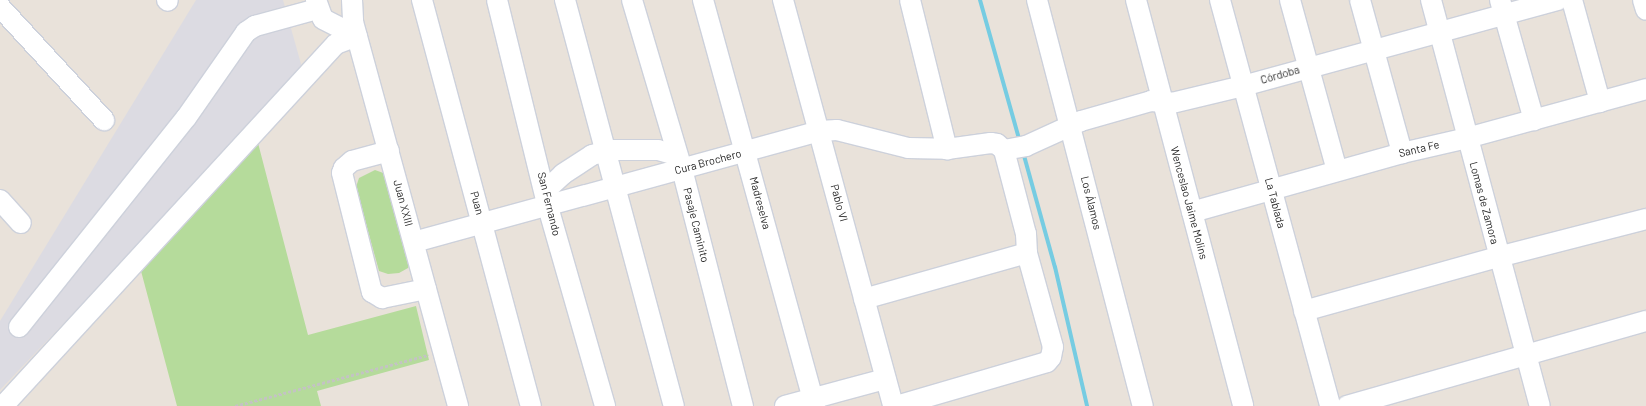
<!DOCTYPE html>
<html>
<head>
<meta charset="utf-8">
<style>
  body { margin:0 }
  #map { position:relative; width:1646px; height:406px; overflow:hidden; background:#e9e2da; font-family:Barlow,sans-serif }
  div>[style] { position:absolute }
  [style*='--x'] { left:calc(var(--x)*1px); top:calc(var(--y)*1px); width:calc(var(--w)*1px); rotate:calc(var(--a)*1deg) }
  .industrial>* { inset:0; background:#dcdbe2 }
  .green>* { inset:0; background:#b5db9b }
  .stream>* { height:4px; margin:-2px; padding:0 2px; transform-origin:2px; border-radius:2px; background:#76cce2 }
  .path>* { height:2.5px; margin-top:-1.25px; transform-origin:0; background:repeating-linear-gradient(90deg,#c3c3c3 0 3px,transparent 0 5px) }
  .roads { filter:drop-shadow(1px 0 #cdd1db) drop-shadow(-1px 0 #cdd1db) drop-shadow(0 1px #cdd1db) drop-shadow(0 -1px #cdd1db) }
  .minor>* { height:20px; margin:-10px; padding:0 10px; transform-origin:10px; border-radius:10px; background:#fff }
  span { translate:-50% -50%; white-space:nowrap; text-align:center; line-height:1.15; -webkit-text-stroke:3px #fff; paint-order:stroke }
  .street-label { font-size:11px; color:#282828 }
</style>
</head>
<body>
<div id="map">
  <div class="industrial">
    <div style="clip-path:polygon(196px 0,283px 0,301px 64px,299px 76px,0 390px,0 321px)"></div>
  </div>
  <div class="green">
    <div style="clip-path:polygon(258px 143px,308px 335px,416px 306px,429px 360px,317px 391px,321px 406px,177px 406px,141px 271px)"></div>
    <div style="clip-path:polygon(375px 170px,386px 174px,410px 263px,408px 268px,399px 273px,388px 274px,379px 271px,356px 187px,359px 178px)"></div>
  </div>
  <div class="stream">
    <div style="--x:980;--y:0;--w:148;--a:74.3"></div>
    <div style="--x:1023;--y:152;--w:119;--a:74.5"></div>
    <div style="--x:1055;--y:267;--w:143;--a:77"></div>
  </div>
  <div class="path">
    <div style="--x:235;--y:406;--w:200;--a:-14.8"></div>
  </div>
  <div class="roads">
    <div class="minor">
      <div style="--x:167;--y:0;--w:1;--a:45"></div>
      <div style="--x:316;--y:0;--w:20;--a:70"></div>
      <div style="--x:323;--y:19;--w:38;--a:27"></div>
      <div style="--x:352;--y:0;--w:22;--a:87"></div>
      <div style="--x:353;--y:22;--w:398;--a:74.7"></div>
      <div style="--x:422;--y:0;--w:420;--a:75"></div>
      <div style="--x:497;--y:0;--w:213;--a:76.2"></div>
      <div style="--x:548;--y:207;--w:207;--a:74"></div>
      <div style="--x:565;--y:0;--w:420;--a:75"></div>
      <div style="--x:632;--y:0;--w:176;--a:73.5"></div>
      <div style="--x:682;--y:169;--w:245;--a:75.6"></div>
      <div style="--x:703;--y:0;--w:421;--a:74.6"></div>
      <div style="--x:783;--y:0;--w:421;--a:74.8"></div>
      <div style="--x:910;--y:0;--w:154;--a:76.1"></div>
      <div style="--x:1037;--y:0;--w:420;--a:75.4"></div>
      <div style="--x:1136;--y:0;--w:420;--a:75.2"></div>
      <div style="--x:1220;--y:0;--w:421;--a:74.8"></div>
      <div style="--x:1290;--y:0;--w:177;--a:74.6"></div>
      <div style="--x:1360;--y:0;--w:159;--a:74.6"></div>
      <div style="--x:1431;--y:0;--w:420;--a:75"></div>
      <div style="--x:1500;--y:0;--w:125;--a:74.2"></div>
      <div style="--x:1572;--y:0;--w:106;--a:74.6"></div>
      <div style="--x:1643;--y:0;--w:10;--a:73"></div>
      <div style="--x:0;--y:7;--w:154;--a:47.4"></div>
      <div style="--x:1004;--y:150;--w:22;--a:-10"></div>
      <div style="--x:1026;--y:146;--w:60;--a:-24.4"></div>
      <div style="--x:1081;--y:121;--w:73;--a:-15.9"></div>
      <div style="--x:1151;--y:101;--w:21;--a:5"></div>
      <div style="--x:1172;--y:103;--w:73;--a:-13.5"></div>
      <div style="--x:1243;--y:86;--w:327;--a:-15.3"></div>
      <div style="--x:389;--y:151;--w:38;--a:165"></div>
      <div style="--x:352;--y:161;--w:11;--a:139"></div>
      <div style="--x:344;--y:168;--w:5;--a:112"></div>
      <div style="--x:342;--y:173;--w:123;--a:75.9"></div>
      <div style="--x:372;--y:292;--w:12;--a:31"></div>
      <div style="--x:382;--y:298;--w:45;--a:-11.6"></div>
      <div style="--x:546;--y:190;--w:23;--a:-43"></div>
      <div style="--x:563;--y:174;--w:35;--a:-33"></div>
      <div style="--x:592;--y:155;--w:19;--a:-16"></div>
      <div style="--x:610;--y:150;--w:48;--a:0"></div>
      <div style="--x:658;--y:150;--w:19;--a:16"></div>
      <div style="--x:0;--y:200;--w:31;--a:48"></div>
      <div style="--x:1192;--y:212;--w:218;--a:-15.7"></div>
      <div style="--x:1402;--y:153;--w:67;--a:-13"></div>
      <div style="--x:1467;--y:138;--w:186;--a:-15.3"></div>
      <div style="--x:414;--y:242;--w:420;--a:-15.3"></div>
      <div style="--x:819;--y:131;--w:18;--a:-3"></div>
      <div style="--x:837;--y:130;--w:73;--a:14.2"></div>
      <div style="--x:908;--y:148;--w:39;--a:1"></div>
      <div style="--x:947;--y:149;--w:44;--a:-7.8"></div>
      <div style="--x:991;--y:143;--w:6;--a:9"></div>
      <div style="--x:997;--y:144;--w:9;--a:41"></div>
      <div style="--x:864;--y:299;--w:169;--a:-15.8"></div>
      <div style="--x:1304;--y:311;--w:201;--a:-15.6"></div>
      <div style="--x:1498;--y:257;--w:153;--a:-14.4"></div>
      <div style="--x:19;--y:327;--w:268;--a:-51.4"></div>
      <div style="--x:186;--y:118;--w:105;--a:-55.1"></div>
      <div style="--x:246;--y:32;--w:11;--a:-34"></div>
      <div style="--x:255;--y:26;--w:64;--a:-15.3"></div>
      <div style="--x:3;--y:406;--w:492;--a:-47.4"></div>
      <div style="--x:336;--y:44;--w:22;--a:-21"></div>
      <div style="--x:785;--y:406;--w:104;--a:-15.1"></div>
      <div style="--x:896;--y:406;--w:157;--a:-16.2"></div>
      <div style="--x:1047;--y:362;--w:6;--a:-51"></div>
      <div style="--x:1051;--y:357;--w:10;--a:-79"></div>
      <div style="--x:1053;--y:347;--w:98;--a:-105.5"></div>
      <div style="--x:1027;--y:253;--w:19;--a:-93"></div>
      <div style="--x:1026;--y:234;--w:87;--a:-104.7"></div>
      <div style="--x:1347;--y:406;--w:311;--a:-15.9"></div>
    </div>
  </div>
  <div class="street-label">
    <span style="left:1280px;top:75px;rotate:-16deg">Córdoba</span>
    <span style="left:1419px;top:149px;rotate:-13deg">Santa Fe</span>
    <span style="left:708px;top:162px;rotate:-15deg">Cura Brochero</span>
    <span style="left:403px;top:203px;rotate:75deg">Juan XXIII</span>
    <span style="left:477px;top:203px;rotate:75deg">Puan</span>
    <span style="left:760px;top:203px;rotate:75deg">Madreselva</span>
    <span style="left:839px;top:203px;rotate:75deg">Pablo VI</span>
    <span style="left:1091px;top:203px;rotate:76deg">Los Álamos</span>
    <span style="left:1189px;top:203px;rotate:75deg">Wenceslao Jaime Molins</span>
    <span style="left:1275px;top:203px;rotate:75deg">La Tablada</span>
    <span style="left:1484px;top:203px;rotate:75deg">Lomas de Zamora</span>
    <span style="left:549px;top:204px;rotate:76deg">San Fernando</span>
    <span style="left:696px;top:225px;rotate:76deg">Pasaje Caminito</span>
  </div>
</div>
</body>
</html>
